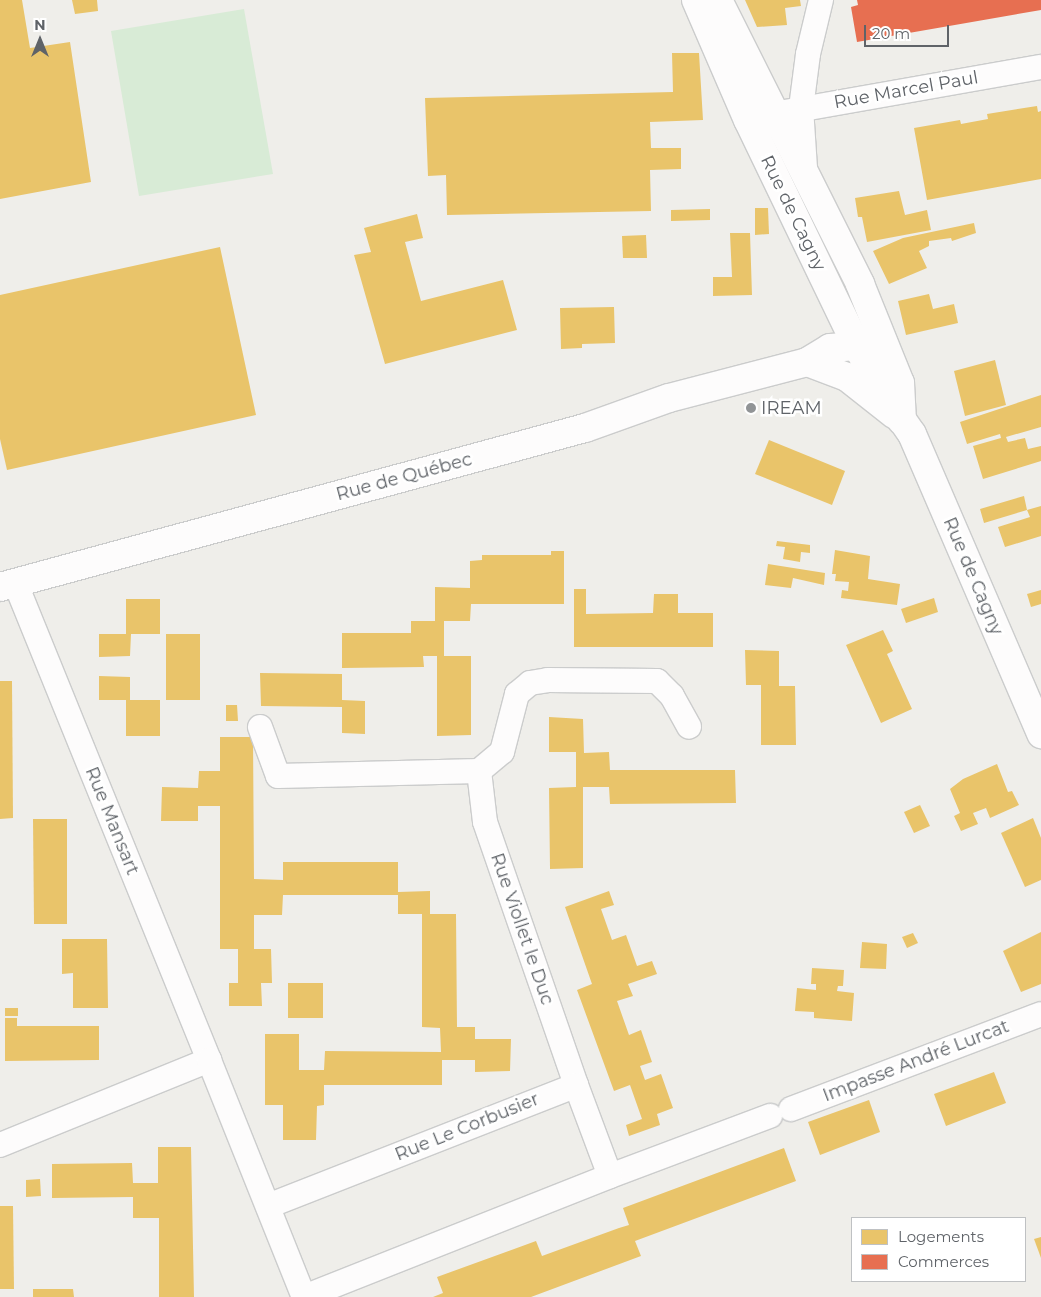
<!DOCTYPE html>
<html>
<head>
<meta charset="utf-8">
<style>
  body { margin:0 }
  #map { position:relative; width:1041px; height:1297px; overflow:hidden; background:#efeeea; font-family:Montserrat,sans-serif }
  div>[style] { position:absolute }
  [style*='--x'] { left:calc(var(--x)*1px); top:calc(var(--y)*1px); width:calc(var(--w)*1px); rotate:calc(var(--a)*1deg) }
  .green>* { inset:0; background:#d8ebd6 }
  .homes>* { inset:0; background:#e9c46a }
  .shops>* { inset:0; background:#e76f51 }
  .roads { filter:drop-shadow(1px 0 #cbcccc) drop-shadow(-1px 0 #cbcccc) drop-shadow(0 1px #cbcccc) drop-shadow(0 -1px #cbcccc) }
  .minor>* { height:24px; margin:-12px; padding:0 12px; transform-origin:12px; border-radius:12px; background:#fdfcfc }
  .tertiary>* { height:28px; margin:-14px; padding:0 14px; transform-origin:14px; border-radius:14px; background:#fdfcfc }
  .secondary>* { height:28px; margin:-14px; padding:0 14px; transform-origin:14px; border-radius:14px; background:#fdfcfc }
  .dots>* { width:14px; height:14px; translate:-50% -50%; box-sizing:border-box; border:2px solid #fff; border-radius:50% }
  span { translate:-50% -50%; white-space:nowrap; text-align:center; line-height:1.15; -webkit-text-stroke:5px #fff; paint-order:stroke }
  .street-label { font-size:18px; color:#5f6368 }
  .poi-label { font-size:18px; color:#5f6368 }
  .left { translate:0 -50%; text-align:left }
  .legend { position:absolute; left:851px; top:1217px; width:175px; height:65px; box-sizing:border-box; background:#fff; border:1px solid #bfc1c3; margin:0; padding:6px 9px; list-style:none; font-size:15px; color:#5f6368 }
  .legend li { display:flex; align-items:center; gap:10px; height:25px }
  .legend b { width:25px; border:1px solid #bfc1c3 }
  .north { position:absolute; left:15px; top:15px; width:50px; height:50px; -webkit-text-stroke:4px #fff; paint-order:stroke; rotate:0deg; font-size:14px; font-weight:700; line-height:20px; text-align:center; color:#5f6368 }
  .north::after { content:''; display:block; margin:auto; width:18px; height:22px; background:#5f6368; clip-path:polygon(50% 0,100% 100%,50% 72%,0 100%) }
  .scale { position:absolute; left:864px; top:25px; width:85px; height:22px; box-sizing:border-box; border:2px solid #5f6368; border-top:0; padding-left:6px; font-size:15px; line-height:18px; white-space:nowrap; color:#5f6368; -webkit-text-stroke:4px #fff; paint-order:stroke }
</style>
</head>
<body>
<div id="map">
  <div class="green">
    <div style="clip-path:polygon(244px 9px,273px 174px,139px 196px,111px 31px)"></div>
  </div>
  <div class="homes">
    <div style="clip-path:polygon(0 0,22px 0,30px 48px,70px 42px,91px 182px,0 199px)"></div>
    <div style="clip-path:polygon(72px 0,97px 0,98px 11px,75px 14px)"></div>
    <div style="clip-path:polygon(745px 0,800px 0,801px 6px,785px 8px,787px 25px,757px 27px)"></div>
    <div style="clip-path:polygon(672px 53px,699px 53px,703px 120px,650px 122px,651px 148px,681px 148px,681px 169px,650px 170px,651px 211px,447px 215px,446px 175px,428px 176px,425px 98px,673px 92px)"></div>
    <div style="clip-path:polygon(1037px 106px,1038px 112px,1041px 111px,1041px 179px,927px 200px,914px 128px,960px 120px,961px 124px,988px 119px,987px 114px)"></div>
    <div style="clip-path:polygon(899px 191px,905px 215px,927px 210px,931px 230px,867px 242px,862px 217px,858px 217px,855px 198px)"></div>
    <div style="clip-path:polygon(755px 208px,768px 208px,769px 234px,755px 235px)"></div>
    <div style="clip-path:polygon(710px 209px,710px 220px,671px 221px,671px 210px)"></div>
    <div style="clip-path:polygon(417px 214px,423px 238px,405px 242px,421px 301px,503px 280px,517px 330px,385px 364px,354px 255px,371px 252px,364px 228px)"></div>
    <div style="clip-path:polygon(974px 223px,976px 233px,952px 241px,951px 238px,929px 241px,929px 246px,919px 251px,927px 268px,889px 284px,873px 251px,903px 238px)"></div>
    <div style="clip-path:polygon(730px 233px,750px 233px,752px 295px,713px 296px,713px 277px,732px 277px)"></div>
    <div style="clip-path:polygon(646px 235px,647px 258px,623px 258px,622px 236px)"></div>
    <div style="clip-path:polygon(220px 247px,256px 415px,7px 470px,0 439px,0 295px)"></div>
    <div style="clip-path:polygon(929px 294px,933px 309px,954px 304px,958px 323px,906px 335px,898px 301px)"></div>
    <div style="clip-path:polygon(614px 307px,615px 343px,582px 344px,582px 348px,561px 349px,560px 308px)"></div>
    <div style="clip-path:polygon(995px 360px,1006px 405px,965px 416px,954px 371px)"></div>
    <div style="clip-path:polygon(1041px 395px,1041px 427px,1006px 437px,1008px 442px,1025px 438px,1028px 449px,1041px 446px,1041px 461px,983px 479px,973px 446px,1001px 438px,1000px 434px,967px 444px,960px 422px)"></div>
    <div style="clip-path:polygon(769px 440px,845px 471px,832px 505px,755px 474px)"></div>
    <div style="clip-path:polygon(1024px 496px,1027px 510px,1041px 506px,1041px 536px,1005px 547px,998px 527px,1030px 517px,1027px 510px,984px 523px,980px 509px)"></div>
    <div style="clip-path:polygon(777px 541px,810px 545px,810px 553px,801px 552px,800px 562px,783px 559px,785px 547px,776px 546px)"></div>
    <div style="clip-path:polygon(835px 550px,870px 556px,868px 579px,900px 584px,897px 605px,841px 598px,842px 590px,848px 591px,849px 582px,835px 581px,836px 574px,832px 574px)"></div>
    <div style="clip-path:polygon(551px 551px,564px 551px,564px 604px,471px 604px,470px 621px,444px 621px,444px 656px,471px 656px,471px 735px,437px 736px,437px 656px,423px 656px,424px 667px,342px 668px,342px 633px,411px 633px,411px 621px,435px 621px,435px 587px,470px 588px,470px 561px,482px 560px,482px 555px,551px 555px)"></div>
    <div style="clip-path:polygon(768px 564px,825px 573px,824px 585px,793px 578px,791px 588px,765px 585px)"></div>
    <div style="clip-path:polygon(574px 589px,586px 589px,586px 614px,653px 613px,654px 594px,678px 594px,678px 613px,713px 613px,713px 647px,574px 647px)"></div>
    <div style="clip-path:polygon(1041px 590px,1041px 604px,1031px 607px,1027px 594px)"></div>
    <div style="clip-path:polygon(934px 598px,938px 612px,906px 623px,901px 609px)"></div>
    <div style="clip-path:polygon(126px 599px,160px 599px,160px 634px,131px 634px,130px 656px,99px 657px,99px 634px,126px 634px)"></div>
    <div style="clip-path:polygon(883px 630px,893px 651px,887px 654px,912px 709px,881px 723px,846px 645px)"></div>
    <div style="clip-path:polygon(166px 634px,200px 634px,200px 700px,166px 700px)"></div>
    <div style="clip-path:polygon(745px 650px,779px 651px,779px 686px,795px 686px,796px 745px,761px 745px,761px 685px,746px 685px)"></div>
    <div style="clip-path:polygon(260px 673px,342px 674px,342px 700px,365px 701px,365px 734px,342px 733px,342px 707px,261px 706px)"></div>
    <div style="clip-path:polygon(99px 676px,130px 677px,130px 700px,160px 700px,160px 736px,126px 736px,126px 700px,99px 700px)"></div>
    <div style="clip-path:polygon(0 681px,12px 681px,13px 818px,0 819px)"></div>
    <div style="clip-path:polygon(226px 705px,237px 705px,238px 721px,226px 721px)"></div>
    <div style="clip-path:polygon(549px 717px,583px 719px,584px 753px,609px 752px,610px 770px,735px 770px,736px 803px,610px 804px,609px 787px,583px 787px,583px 868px,550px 869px,549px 788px,576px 787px,576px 752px,549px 752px)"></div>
    <div style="clip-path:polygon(220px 737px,253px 737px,254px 879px,283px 880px,283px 862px,398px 862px,398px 892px,430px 891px,430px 914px,456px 914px,457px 1027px,475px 1027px,475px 1039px,511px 1039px,510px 1071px,475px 1072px,475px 1060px,442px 1060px,442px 1085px,324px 1085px,324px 1105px,317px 1106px,316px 1140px,283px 1140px,283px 1105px,265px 1105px,265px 1034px,299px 1034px,299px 1070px,324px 1070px,325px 1051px,441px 1052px,440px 1028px,422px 1027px,422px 914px,398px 914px,398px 895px,283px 895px,282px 915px,254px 915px,254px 949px,271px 949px,272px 983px,261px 983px,262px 1006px,229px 1006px,229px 983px,238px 983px,238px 949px,220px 949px,220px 806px,198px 806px,198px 821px,161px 821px,162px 787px,198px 788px,199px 771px,220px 771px)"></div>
    <div style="clip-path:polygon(997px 764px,1008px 792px,1012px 791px,1019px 805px,990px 818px,986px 808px,973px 813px,978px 824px,961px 831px,954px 816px,960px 813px,950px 789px,963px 779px)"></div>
    <div style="clip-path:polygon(920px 805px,930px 826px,914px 833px,904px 812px)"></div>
    <div style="clip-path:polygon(1033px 818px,1041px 838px,1041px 880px,1025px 887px,1001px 833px)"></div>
    <div style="clip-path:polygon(33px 819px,67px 819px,67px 924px,34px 924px)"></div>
    <div style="clip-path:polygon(609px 891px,614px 905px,601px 909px,612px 940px,626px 935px,637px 966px,652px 961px,657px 974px,628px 984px,633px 996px,617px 1001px,629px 1035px,641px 1030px,652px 1062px,640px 1066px,645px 1080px,661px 1074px,673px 1108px,657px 1114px,660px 1125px,629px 1136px,626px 1125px,642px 1119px,630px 1085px,614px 1091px,577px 990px,592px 984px,565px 907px)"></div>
    <div style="clip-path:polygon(1041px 932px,1041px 984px,1021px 992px,1003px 951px)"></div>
    <div style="clip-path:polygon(913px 933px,918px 943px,907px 948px,902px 937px)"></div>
    <div style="clip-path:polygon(62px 939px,107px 939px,108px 1008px,73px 1008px,73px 973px,62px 974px)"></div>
    <div style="clip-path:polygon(862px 942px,887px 944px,886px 969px,860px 968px)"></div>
    <div style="clip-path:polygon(812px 968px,844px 970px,843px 986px,838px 986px,837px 991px,854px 993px,852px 1021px,814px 1018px,814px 1012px,795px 1011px,797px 988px,816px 990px,816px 984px,811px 984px)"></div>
    <div style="clip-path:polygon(288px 983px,323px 983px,323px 1018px,288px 1018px)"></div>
    <div style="clip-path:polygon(5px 1008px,18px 1008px,18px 1016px,5px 1016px)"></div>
    <div style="clip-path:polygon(5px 1018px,17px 1018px,17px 1026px,99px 1026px,99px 1060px,5px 1061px)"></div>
    <div style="clip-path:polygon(994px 1072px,1006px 1103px,946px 1126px,934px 1094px)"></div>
    <div style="clip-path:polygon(869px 1100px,880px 1132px,820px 1155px,808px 1122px)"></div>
    <div style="clip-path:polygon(158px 1147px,191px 1147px,194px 1297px,159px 1297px,159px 1218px,133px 1218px,133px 1197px,52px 1198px,52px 1164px,132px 1163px,133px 1183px,158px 1183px)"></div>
    <div style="clip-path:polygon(784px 1148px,796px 1181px,635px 1241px,641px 1256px,531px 1297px,433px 1297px,443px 1293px,437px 1277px,536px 1241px,542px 1256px,619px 1228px,629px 1225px,623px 1208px)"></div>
    <div style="clip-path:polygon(40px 1179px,41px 1196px,26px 1197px,26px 1180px)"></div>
    <div style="clip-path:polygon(0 1206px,13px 1206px,14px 1289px,0 1289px)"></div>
    <div style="clip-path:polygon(1041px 1237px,1041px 1258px,1034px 1239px)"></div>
    <div style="clip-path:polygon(33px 1289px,73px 1289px,74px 1297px,33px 1297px)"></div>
  </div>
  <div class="shops">
    <div style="clip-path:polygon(857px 0,1041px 0,1041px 10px,857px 42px,851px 7px,858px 5px)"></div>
  </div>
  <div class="roads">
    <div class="minor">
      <div style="--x:757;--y:117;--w:288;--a:-10"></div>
      <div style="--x:805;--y:168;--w:60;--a:-93.8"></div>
      <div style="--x:801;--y:108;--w:54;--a:-82.6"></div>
      <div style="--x:808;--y:54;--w:56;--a:-76.5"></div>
      <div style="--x:15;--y:582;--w:516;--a:67.91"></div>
      <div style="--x:260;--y:727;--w:52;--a:69.8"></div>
      <div style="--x:278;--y:776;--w:201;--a:-1.4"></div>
      <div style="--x:479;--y:771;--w:51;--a:83.3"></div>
      <div style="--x:485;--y:822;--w:278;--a:70.9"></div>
      <div style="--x:479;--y:771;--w:30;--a:-40"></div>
      <div style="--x:502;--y:752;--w:60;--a:-75.5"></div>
      <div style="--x:517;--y:694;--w:17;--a:-40"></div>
      <div style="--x:530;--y:683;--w:18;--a:-9"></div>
      <div style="--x:548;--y:680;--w:109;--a:0.5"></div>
      <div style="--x:657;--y:681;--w:21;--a:45"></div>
      <div style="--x:672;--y:696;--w:35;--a:61"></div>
      <div style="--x:791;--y:1109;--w:267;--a:-20.8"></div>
      <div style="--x:0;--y:1145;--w:226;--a:-22.1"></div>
      <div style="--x:209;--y:1060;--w:255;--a:68.2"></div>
      <div style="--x:610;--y:1176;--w:171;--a:-20.6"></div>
      <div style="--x:268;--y:1206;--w:331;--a:-21.4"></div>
      <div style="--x:576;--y:1085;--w:97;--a:69.5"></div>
      <div style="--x:610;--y:1176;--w:328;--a:158.4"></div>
    </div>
    <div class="tertiary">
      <div style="--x:807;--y:362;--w:43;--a:20.6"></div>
      <div style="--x:847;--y:377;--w:61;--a:38.4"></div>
      <div style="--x:0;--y:587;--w:606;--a:-15.21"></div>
      <div style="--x:585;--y:428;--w:89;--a:-19.7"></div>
      <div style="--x:669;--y:398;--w:143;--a:-14.6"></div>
      <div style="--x:807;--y:362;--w:27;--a:-31"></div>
      <div style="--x:830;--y:348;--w:27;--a:-4"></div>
      <div style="--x:857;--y:346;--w:22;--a:18"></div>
    </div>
    <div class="secondary">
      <div style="--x:696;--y:0;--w:131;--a:66.6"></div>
      <div style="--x:748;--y:120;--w:251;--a:64.3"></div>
      <div style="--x:857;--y:346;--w:51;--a:60.9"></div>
      <div style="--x:882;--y:391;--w:52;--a:55.1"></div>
      <div style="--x:912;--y:434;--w:327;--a:66.7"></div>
      <div style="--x:718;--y:0;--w:318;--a:63.4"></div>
      <div style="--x:860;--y:284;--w:107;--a:68"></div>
      <div style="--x:900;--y:383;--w:38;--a:87"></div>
    </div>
  </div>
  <div class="dots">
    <div style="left:751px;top:408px;background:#919496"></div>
  </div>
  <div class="street-label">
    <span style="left:906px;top:90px;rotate:-10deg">Rue Marcel Paul</span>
    <span style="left:793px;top:213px;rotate:64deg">Rue de Cagny</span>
    <span style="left:404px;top:477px;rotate:-15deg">Rue de Québec</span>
    <span style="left:973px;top:576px;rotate:67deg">Rue de Cagny</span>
    <span style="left:112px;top:821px;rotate:68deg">Rue Mansart</span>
    <span style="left:522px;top:929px;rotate:71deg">Rue Viollet le Duc</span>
    <span style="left:916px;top:1061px;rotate:-21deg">Impasse André Lurcat</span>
    <span style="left:467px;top:1127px;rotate:-22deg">Rue Le Corbusier</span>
  </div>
  <div class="poi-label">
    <span class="left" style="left:761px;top:408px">IREAM</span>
  </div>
  <ul class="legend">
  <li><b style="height:14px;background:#e9c46a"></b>Logements</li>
  <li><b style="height:14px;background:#e76f51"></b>Commerces</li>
  </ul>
  <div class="north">N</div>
  <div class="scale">20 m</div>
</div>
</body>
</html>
